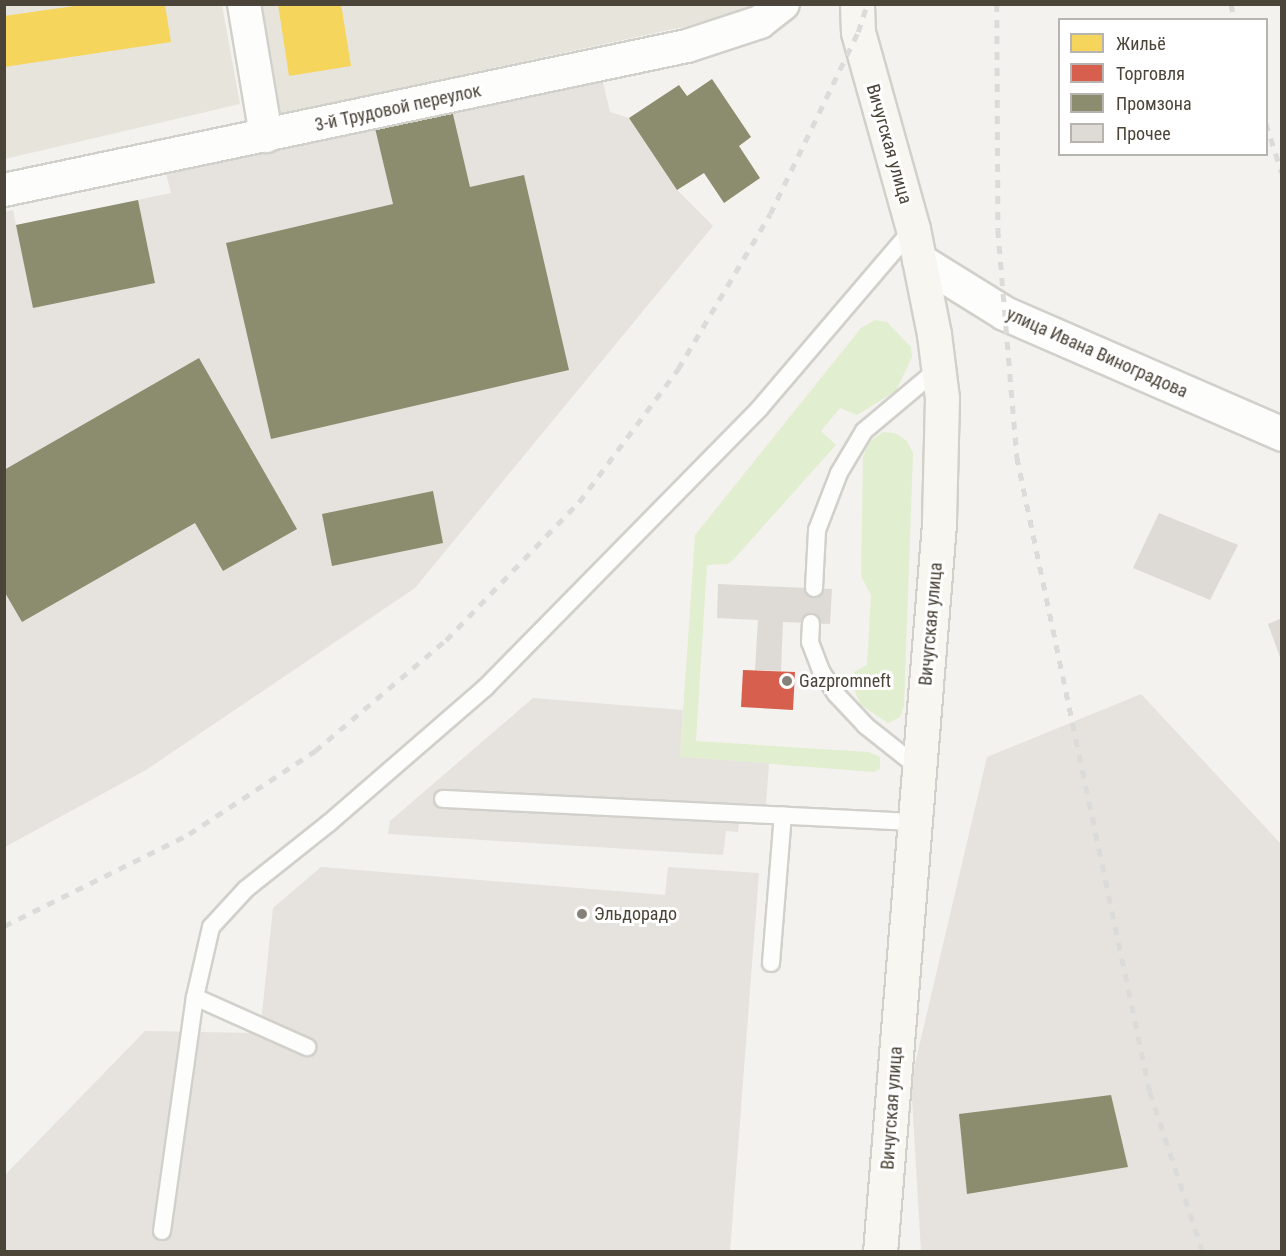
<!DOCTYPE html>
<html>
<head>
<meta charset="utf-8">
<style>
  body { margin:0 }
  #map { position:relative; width:1286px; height:1256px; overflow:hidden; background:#f4f2ee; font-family:"Roboto Condensed",sans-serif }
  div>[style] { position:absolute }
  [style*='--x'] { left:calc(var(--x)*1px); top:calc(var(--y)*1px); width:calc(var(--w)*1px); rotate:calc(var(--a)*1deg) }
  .residential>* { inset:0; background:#e7e4dc }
  .industrial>* { inset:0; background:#e6e2de }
  .green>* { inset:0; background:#e1eecf }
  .parking>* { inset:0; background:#e6e3df }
  .homes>* { inset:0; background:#f6d55c }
  .shops>* { inset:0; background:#d6604d }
  .industry>* { inset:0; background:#8c8c6e }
  .building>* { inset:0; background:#dedbd6 }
  .roads { filter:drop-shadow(2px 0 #d2d0cb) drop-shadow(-2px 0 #d2d0cb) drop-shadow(0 2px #d2d0cb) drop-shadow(0 -2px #d2d0cb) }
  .service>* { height:16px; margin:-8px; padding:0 8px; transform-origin:8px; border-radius:8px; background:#fdfdfc }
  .minor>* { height:32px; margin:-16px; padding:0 16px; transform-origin:16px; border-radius:16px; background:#fdfdfc }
  .tertiary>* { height:33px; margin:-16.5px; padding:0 16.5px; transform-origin:16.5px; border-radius:16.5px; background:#fdfdfc }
  .secondary>* { height:33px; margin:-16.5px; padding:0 16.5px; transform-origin:16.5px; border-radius:16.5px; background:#f7f6f1 }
  .rail>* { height:4.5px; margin-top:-2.25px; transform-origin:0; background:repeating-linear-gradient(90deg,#dbdbda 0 8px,transparent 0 16px) }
  .dots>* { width:16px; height:16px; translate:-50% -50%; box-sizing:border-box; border:3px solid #fff; border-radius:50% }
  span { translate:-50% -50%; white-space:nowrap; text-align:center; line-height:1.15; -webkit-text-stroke:6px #fff; paint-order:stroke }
  .street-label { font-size:18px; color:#4b4439 }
  .poi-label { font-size:18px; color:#4b4439 }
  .left { translate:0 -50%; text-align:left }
  .frame { position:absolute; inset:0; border:6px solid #4b4439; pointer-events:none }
  .legend { position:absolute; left:1058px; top:18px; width:210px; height:138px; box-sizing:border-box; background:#fff; border:2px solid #b7b4b0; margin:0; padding:8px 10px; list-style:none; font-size:18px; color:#4b4439 }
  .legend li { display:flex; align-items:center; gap:12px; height:30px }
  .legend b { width:30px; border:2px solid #b7b4b0 }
</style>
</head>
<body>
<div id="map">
  <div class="residential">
    <div style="clip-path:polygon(4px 5px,222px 5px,240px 104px,5px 159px)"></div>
    <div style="clip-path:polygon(261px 5px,750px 5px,720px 19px,279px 114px)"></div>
  </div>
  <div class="industrial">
    <div style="clip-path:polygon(602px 78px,610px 112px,629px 118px,677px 190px,713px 226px,415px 588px,146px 770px,5px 847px,5px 212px,13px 210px,16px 225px,171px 193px,166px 173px)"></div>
    <div style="clip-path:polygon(1141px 694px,1281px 844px,1281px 1251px,921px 1251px,911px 1081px,987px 757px)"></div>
    <div style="clip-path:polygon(321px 867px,665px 895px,668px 867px,759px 873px,730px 1251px,5px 1251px,4px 1176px,145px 1031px,260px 1033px,273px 908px)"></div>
  </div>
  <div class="green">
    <div style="clip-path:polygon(875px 320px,887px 322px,911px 347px,912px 357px,896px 391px,857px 415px,840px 408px,821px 431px,836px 445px,733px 560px,728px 564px,707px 565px,696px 741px,869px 752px,880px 757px,880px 769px,874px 772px,680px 757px,695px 535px,861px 328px)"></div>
    <div style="clip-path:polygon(883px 432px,895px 433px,907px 441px,913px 453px,904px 706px,900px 717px,888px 723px,861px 705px,852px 685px,854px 672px,867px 665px,871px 595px,861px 576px,863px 457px,869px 442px)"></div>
  </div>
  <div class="parking">
    <div style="clip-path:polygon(533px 698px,683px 710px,680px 757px,769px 763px,766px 805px,741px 803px,738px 832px,726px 831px,723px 855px,388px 834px,390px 821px)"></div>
  </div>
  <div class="homes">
    <div style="clip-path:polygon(278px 4px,341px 4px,351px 66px,289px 76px)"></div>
    <div style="clip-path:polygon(81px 5px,165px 5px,171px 42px,4px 67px,4px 16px)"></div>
  </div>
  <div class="shops">
    <div style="clip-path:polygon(743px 670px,795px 672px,793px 710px,741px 707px)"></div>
  </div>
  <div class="industry">
    <div style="clip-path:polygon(712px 79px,751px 137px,739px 146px,760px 178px,724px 203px,704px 173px,677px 190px,629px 118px,679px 85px,687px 96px)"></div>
    <div style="clip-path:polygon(452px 110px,470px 187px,524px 175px,569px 370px,271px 439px,226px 243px,393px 204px,375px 128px)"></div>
    <div style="clip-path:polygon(138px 200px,155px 283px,33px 308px,16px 225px)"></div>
    <div style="clip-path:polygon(199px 358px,297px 529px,223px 571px,195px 523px,22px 622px,4px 591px,4px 470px)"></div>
    <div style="clip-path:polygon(433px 491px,443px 543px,332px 566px,322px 514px)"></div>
    <div style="clip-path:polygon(1111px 1095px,1128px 1167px,967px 1194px,959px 1114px)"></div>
  </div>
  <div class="building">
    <div style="clip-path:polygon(1159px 513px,1238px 545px,1210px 600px,1133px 568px)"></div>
    <div style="clip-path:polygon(718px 584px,832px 589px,830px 624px,783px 622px,781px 671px,755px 670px,758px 620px,717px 618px)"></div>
    <div style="clip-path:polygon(1282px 618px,1282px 660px,1281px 660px,1268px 624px)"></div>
  </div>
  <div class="roads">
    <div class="service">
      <div style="--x:814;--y:588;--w:58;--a:-87"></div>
      <div style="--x:817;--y:530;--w:61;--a:-68.9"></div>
      <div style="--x:839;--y:473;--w:49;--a:-59.2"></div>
      <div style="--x:864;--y:431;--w:98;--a:-40"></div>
      <div style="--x:811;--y:623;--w:19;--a:93"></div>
      <div style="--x:810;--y:642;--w:31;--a:69"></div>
      <div style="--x:821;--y:671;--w:27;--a:57"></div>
      <div style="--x:836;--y:694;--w:44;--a:46.8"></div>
      <div style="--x:866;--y:726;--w:68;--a:38.4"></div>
      <div style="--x:443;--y:799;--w:473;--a:2.8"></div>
      <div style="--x:771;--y:963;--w:148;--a:-85.4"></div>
      <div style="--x:195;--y:997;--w:123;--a:24.1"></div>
      <div style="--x:162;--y:1231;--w:236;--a:-82"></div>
      <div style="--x:195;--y:997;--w:72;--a:-77.1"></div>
      <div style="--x:211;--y:927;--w:52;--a:-47.4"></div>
      <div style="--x:246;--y:889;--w:106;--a:-38.5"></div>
      <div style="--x:329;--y:823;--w:206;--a:-40.9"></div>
      <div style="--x:485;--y:688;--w:391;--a:-45.5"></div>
      <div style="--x:759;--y:409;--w:237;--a:-49.5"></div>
    </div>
    <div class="minor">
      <div style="--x:244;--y:4;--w:134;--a:80.5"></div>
      <div style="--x:4;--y:190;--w:698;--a:-11.91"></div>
      <div style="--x:687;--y:46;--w:77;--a:-18.2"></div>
      <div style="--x:760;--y:22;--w:29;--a:-38"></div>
    </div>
    <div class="tertiary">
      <div style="--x:919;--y:260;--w:100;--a:31.9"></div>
      <div style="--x:1004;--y:313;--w:303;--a:23.5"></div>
    </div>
    <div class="secondary">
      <div style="--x:857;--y:4;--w:28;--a:88"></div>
      <div style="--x:858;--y:32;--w:205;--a:74.4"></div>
      <div style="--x:913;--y:229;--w:107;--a:78.7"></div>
      <div style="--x:934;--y:334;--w:64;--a:82.9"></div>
      <div style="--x:942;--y:398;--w:126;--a:91.4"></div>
      <div style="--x:939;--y:524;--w:730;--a:94.63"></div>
    </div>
  </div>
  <div class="rail">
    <div style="--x:997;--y:4;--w:226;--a:89.7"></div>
    <div style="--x:998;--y:230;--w:228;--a:85.2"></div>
    <div style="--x:1017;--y:457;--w:649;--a:78.17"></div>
    <div style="--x:1150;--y:1092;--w:169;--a:71.7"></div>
    <div style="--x:1231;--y:4;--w:16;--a:76"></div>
    <div style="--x:1266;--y:123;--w:52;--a:72.3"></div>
    <div style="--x:4;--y:926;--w:207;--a:-26.4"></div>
    <div style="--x:189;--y:834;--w:151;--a:-33.4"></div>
    <div style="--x:315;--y:751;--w:172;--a:-40.3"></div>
    <div style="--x:446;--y:640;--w:192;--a:-46.1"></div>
    <div style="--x:579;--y:502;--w:166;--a:-53.3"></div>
    <div style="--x:678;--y:369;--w:180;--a:-59.3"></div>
    <div style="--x:770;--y:214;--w:202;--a:-64.2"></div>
    <div style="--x:858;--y:32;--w:29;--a:-72"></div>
  </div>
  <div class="dots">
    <div style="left:787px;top:681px;background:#868178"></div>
    <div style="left:582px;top:914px;background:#868178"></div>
  </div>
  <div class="street-label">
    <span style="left:398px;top:108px;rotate:-12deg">3-й Трудовой переулок</span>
    <span style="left:889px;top:144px;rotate:74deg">Вичугская улица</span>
    <span style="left:1097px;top:353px;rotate:24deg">улица Ивана Виноградова</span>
    <span style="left:931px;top:624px;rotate:-85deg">Вичугская улица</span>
    <span style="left:892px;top:1108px;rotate:-86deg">Вичугская улица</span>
  </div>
  <div class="poi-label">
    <span class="left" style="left:799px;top:681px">Gazpromneft</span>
    <span class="left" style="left:594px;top:914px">Эльдорадо</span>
  </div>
  <div class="frame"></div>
  <ul class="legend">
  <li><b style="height:16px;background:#f6d55c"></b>Жильё</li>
  <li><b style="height:16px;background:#d6604d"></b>Торговля</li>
  <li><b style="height:16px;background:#8c8c6e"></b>Промзона</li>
  <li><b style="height:16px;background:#dedbd6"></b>Прочее</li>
  </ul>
</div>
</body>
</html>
